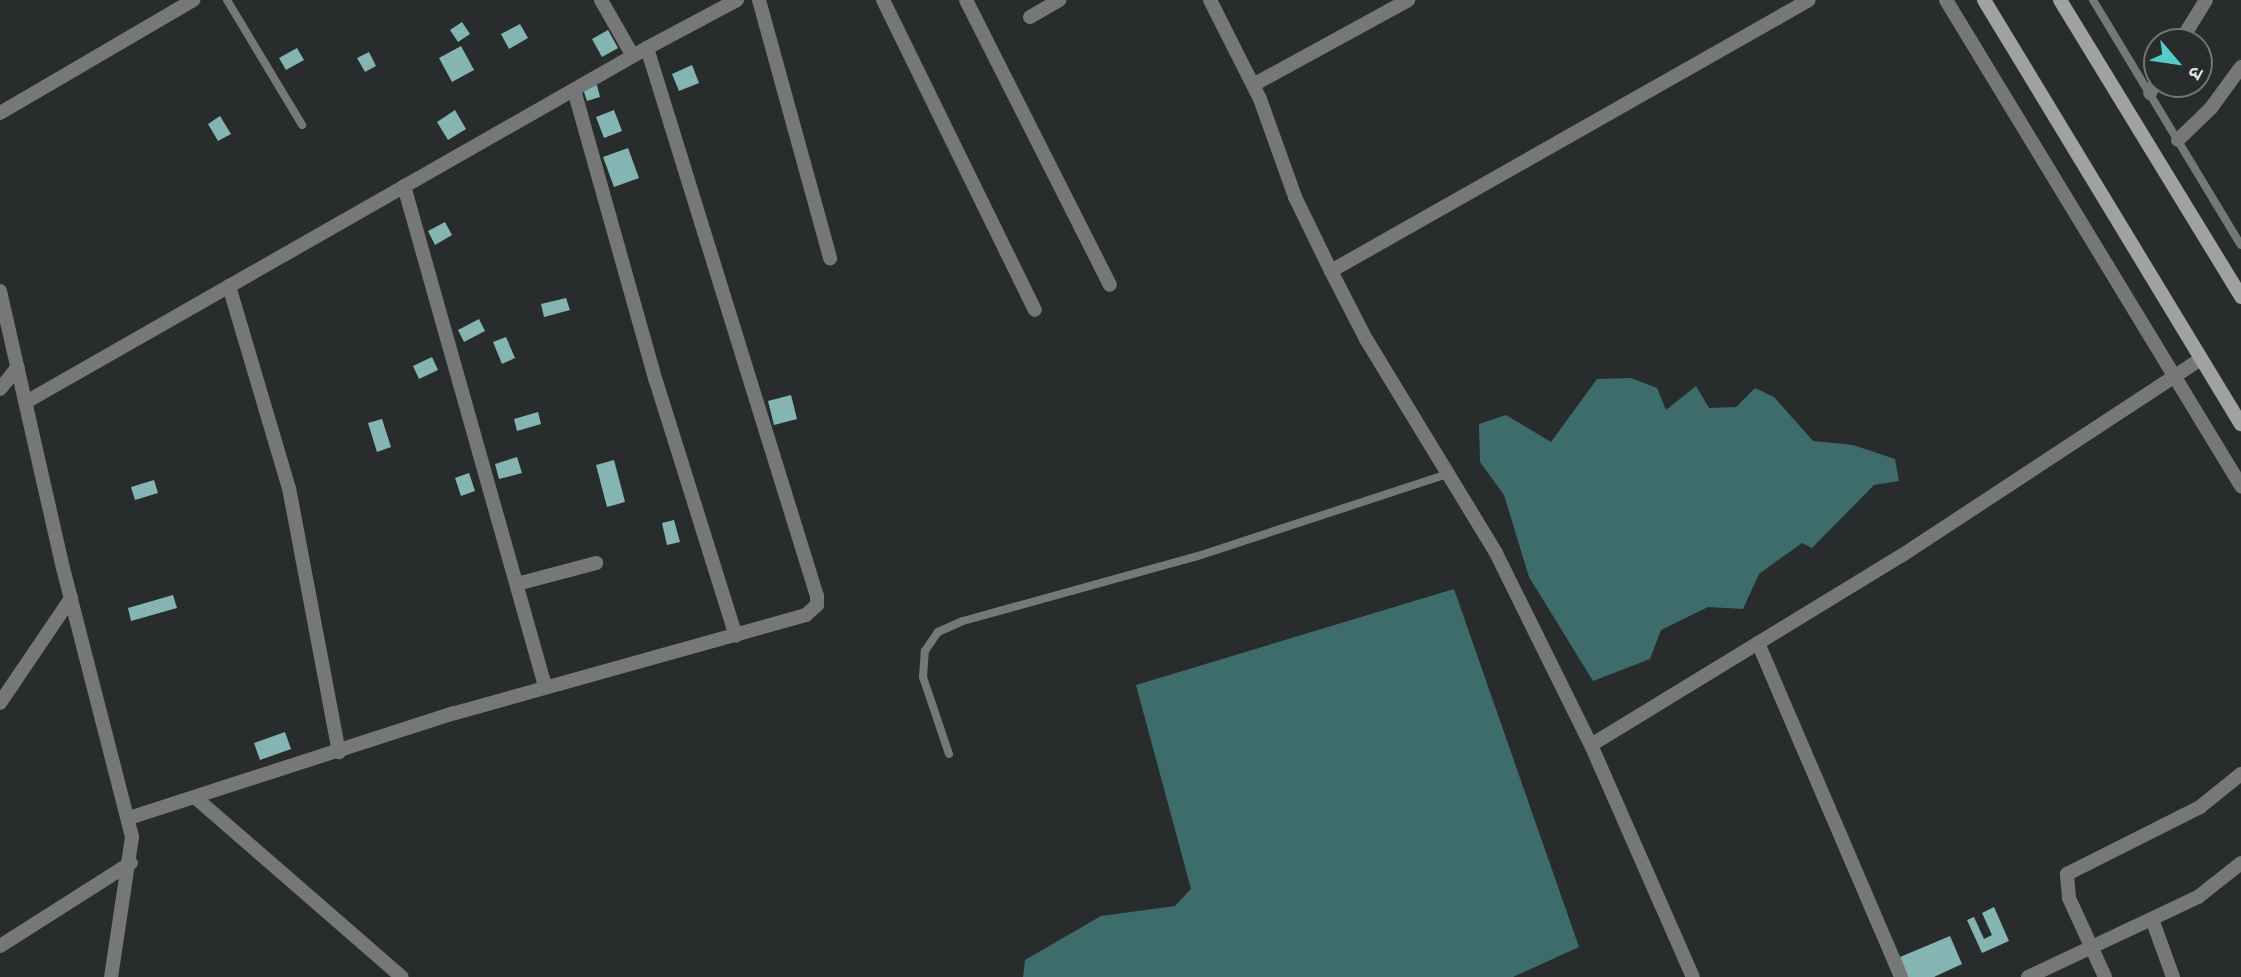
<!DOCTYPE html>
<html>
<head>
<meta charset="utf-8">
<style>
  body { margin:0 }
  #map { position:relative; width:2241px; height:977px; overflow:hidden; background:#292c2c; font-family:"Sofia Sans Condensed","Noto Sans Devanagari",sans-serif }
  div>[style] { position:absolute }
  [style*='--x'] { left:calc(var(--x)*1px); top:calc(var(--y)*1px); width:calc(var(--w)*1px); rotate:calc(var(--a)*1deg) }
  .water>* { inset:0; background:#3e6c6a }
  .building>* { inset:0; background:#85b5b2 }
  .lane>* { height:8px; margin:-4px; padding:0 4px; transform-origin:4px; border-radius:4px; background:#767777 }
  .street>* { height:14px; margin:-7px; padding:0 7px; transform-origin:7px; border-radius:7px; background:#767777 }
  .secondary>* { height:14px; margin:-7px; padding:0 7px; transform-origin:7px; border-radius:7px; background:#a0a2a2 }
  span { translate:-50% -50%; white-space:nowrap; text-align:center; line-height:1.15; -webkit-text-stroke:7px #292c2c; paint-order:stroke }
  .north { position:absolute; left:2143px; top:28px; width:70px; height:70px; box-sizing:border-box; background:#292c2c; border:2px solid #727575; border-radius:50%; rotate:119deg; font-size:19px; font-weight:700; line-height:28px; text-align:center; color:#e0e2e2 }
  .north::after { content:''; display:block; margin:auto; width:24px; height:32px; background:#53cdc9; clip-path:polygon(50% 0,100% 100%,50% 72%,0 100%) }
</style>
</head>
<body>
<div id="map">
  <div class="water">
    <div style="clip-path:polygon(1631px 378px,1657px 388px,1666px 410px,1696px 386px,1709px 408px,1736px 407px,1755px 388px,1774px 397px,1813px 441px,1853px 445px,1895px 459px,1899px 481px,1874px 485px,1812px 548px,1802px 543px,1759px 574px,1743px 609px,1708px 607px,1661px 630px,1650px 659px,1593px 681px,1529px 577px,1504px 495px,1480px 462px,1479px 424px,1506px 415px,1551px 442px,1597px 379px)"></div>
    <div style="clip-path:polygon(1454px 589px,1579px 947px,1513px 977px,1023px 977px,1025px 960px,1101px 916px,1175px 906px,1191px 889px,1136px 685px)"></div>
  </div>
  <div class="building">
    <div style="clip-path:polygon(462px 22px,470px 34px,458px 42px,450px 30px)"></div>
    <div style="clip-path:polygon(520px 24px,528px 38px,509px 49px,501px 34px)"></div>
    <div style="clip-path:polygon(608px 30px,618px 48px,602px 57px,592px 39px)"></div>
    <div style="clip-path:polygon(461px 46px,474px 70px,452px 82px,439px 58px)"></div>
    <div style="clip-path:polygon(297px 48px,304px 60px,286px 70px,279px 58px)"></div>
    <div style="clip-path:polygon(369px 52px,376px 66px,365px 72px,357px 58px)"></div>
    <div style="clip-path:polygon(692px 65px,699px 83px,679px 91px,672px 74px)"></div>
    <div style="clip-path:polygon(597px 85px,600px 97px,587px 101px,583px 89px)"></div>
    <div style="clip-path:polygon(455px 110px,466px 129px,448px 140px,437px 122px)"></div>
    <div style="clip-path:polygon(614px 110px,622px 131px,604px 138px,596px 117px)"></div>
    <div style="clip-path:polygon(220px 116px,231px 134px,218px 141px,208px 124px)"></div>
    <div style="clip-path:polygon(628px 148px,639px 178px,614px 187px,603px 157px)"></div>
    <div style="clip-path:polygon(445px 222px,452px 235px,435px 245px,428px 231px)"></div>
    <div style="clip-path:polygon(566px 298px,570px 310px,544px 317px,541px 304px)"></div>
    <div style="clip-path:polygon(479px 319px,485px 331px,464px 342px,458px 330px)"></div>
    <div style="clip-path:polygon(506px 337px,515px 358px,502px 364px,493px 342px)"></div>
    <div style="clip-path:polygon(432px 357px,438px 370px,419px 379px,413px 366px)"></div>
    <div style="clip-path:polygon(791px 395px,797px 419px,774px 425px,768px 401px)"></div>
    <div style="clip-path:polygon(538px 412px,541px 424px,517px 431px,514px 419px)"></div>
    <div style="clip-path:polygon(382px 419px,391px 447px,377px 452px,368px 423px)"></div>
    <div style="clip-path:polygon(517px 457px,522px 473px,499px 479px,495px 464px)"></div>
    <div style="clip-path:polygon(614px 460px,625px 502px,607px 507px,596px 465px)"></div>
    <div style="clip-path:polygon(469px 473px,475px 491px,461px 496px,455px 478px)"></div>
    <div style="clip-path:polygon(154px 480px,158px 493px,135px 500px,131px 487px)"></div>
    <div style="clip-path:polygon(674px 520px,680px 542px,667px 545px,662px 523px)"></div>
    <div style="clip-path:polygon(173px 595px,177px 608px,131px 621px,128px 608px)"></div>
    <div style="clip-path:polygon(285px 732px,291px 749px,260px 760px,254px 743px)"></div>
    <div style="clip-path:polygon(1994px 907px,2009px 941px,1982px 953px,1967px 920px,1974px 917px,1984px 939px,1992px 935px,1982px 913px)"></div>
    <div style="clip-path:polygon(1950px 936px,1962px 964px,1934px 977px,1908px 977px,1900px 957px)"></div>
  </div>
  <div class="lane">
    <div style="--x:227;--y:0;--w:146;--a:59"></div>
    <div style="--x:2093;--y:0;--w:286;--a:58.9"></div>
    <div style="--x:949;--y:754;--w:81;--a:-108.7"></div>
    <div style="--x:923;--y:677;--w:26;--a:-86"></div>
    <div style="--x:925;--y:651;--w:23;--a:-56"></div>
    <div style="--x:938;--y:632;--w:27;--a:-24"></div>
    <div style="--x:963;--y:621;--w:244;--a:-15.5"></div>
    <div style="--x:1198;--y:556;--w:265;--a:-18.2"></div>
  </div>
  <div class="street">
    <div style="--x:601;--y:0;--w:64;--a:60.3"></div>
    <div style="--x:759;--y:0;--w:268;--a:74.6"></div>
    <div style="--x:883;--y:0;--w:345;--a:63.9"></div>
    <div style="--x:966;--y:0;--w:319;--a:63.2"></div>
    <div style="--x:1210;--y:0;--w:111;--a:63.2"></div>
    <div style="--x:1260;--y:99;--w:104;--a:70.3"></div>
    <div style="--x:1295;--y:197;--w:82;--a:64.1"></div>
    <div style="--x:1331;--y:271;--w:76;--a:62.8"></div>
    <div style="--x:1366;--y:339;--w:250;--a:58.7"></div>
    <div style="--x:1496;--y:553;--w:214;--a:63.7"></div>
    <div style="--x:1591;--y:745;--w:253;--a:66.3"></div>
    <div style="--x:1946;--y:0;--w:569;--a:58.74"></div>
    <div style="--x:1030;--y:17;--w:34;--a:-30"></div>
    <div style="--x:2180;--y:42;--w:49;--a:-58.2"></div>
    <div style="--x:647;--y:48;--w:102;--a:-28.1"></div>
    <div style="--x:1253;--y:85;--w:177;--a:-28.7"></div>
    <div style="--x:574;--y:90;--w:302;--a:74.3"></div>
    <div style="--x:656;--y:381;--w:267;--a:72.6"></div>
    <div style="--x:2150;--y:93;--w:15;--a:-62"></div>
    <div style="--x:0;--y:113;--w:224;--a:-30.3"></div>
    <div style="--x:2178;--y:140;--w:46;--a:-44.1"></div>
    <div style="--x:2211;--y:108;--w:51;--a:-53.8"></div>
    <div style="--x:404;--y:186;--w:520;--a:74.25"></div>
    <div style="--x:1331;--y:271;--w:549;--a:-29.55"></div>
    <div style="--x:229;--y:286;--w:211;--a:73.5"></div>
    <div style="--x:289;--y:488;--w:269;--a:79.3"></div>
    <div style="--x:0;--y:291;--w:284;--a:77.2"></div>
    <div style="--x:63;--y:568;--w:278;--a:75.6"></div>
    <div style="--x:132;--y:837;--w:142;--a:98.5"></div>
    <div style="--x:0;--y:389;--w:28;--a:-51"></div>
    <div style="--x:26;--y:402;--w:715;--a:-29.69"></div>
    <div style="--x:647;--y:48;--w:574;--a:72.77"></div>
    <div style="--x:817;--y:596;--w:9;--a:90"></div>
    <div style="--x:817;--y:605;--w:15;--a:138"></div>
    <div style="--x:806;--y:615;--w:365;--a:164.4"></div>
    <div style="--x:454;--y:713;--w:342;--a:162.1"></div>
    <div style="--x:517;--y:584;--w:82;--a:-14.9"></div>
    <div style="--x:1758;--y:643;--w:363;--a:66.8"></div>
    <div style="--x:0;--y:703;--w:127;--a:-55.9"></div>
    <div style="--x:1591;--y:745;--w:363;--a:-31.4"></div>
    <div style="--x:1901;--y:556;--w:359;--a:-33.3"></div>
    <div style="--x:197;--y:799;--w:271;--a:41"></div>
    <div style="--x:2152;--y:919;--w:62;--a:70.1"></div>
    <div style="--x:0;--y:946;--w:155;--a:-32.4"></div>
    <div style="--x:2028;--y:977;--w:188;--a:-25.2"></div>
    <div style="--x:2198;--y:897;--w:55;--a:-38.3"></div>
    <div style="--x:2105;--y:977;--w:87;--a:-114.5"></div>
    <div style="--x:2069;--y:898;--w:24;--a:-95"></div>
    <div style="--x:2067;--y:874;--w:149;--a:-26.7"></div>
    <div style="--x:2200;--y:807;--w:53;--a:-38.8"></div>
  </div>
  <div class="secondary">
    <div style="--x:1984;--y:0;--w:496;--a:58.8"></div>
    <div style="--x:2060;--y:0;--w:348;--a:58.6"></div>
  </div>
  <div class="north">उ</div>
</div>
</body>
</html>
